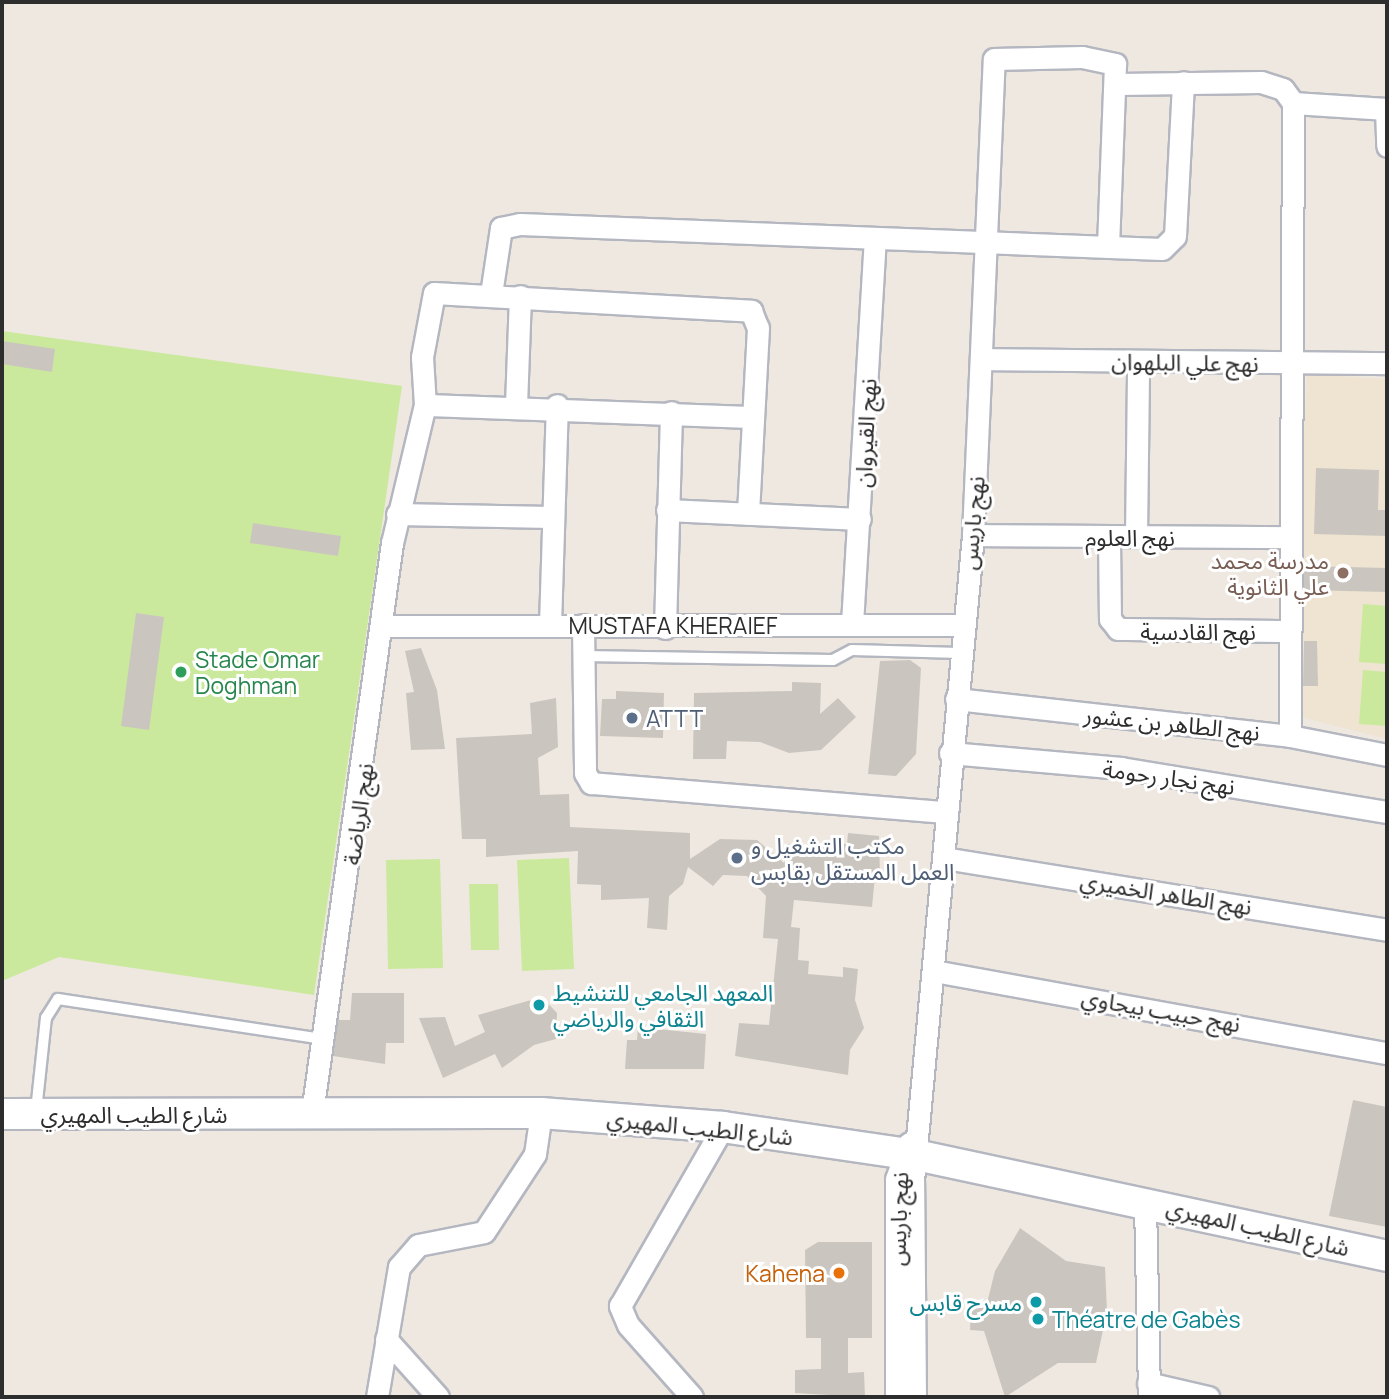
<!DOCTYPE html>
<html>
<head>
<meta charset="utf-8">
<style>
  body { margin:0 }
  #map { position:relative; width:1389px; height:1399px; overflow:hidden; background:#eee8e1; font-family:Manrope,"Noto Sans Arabic",sans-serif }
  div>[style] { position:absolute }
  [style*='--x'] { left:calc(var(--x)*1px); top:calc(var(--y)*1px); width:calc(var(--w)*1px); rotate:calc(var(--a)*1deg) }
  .education>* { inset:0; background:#eee4d1 }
  .pitch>* { inset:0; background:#cbe99c }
  .building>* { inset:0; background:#cac6bf }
  .roads { filter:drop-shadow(2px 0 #b4b7c0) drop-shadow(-2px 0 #b4b7c0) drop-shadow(0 2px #b4b7c0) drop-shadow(0 -2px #b4b7c0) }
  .lane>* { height:10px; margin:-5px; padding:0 5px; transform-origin:5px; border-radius:5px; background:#fff }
  .street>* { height:21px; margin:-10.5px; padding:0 10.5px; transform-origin:10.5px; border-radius:10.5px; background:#fff }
  .secondary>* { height:30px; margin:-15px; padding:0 15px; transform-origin:15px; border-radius:15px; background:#fff }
  .dots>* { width:19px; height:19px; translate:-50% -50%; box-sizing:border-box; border:4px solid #fff; border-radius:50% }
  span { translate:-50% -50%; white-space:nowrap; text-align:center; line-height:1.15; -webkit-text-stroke:6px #fff; paint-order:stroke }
  .street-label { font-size:23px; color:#2d2d2d }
  .education-label { font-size:23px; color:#785e54 }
  .right { translate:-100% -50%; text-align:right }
  .leisure-label { font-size:23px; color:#27864d }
  .left { translate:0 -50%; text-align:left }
  .service-label { font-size:23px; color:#4e5e75 }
  .culture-label { font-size:23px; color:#0d838f }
  .food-label { font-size:23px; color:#c56008 }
  .frame { position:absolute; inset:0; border:4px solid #2d2d2d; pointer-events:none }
</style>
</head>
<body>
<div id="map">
  <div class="education">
    <div style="clip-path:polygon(1307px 374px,1387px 379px,1387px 739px,1301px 717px,1298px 551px)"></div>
  </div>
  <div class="pitch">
    <div style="clip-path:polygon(2px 331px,402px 386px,314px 995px,59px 957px,2px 981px)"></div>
    <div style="clip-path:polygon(1363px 604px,1387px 606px,1387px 664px,1359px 662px)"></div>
    <div style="clip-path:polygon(1363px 670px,1387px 672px,1387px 726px,1359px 724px)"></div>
    <div style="clip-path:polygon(569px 858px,574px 969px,522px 971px,517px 860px)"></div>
    <div style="clip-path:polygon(440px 859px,443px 968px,388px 969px,386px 860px)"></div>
    <div style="clip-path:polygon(469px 884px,498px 884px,499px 950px,471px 950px)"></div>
  </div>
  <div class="building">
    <div style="clip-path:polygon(2px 341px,55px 349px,52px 372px,2px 364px)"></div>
    <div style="clip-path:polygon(1316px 468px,1379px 470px,1378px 510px,1387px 510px,1387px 536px,1314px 534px)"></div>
    <div style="clip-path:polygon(253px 523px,341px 536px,338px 556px,250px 543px)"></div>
    <div style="clip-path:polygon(1304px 566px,1387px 568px,1387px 592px,1304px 590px)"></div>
    <div style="clip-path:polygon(136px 613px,164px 617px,149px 730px,121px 726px)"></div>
    <div style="clip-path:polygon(1304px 641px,1317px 641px,1318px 686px,1303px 686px)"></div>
    <div style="clip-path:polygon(421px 648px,437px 690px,445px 749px,411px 750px,406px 693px,414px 692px,405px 651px)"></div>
    <div style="clip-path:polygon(910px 660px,921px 668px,916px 754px,896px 776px,868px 774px,880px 661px)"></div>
    <div style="clip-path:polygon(792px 682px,821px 683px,820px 714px,838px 698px,856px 717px,821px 750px,789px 753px,760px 742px,727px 741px,726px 759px,693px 759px,694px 693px,792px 691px)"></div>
    <div style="clip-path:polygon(616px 691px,664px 693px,663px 738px,600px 736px,602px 699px,616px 699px)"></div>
    <div style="clip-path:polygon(556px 698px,558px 747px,538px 758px,540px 795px,569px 794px,570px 827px,690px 833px,690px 859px,720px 839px,757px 840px,784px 863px,786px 844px,847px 844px,848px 833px,879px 836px,880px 876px,875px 876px,872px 907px,794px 900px,791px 927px,800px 928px,798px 960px,809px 961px,808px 974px,843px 977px,843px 967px,858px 969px,855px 1000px,864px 1028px,850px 1050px,848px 1075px,735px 1056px,739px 1023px,769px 1025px,778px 939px,763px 938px,766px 896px,747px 876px,723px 875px,713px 886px,688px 867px,683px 884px,669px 896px,667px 930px,647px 928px,649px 898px,601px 900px,601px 885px,577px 884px,578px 851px,486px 857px,486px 839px,462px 839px,456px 738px,532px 734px,530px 703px)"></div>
    <div style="clip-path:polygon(352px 993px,404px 993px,404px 1043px,386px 1043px,385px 1064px,333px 1056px,338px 1020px,350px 1020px)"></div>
    <div style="clip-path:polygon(542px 997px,557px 1013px,556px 1039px,534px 1045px,502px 1068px,495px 1054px,443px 1078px,419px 1018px,445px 1017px,455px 1046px,485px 1032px,478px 1015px)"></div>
    <div style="clip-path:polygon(638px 1027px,706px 1034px,704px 1069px,625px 1069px,627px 1040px,637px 1040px)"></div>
    <div style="clip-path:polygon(1353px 1100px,1387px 1107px,1387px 1227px,1329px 1216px)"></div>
    <div style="clip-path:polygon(1020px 1228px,1066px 1261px,1105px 1267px,1107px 1311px,1096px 1363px,1058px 1363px,1005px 1397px,984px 1331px,970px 1330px,971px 1305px,986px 1307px,995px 1271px)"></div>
    <div style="clip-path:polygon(818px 1242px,872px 1242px,872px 1338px,848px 1338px,848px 1373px,864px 1372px,865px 1397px,795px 1393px,795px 1370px,821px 1369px,821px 1338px,806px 1338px,805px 1250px)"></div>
  </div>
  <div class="roads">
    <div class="lane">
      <div style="--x:583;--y:656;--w:250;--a:0.9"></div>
      <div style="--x:833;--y:660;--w:21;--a:-28"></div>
      <div style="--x:852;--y:650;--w:108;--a:1.6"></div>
      <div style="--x:36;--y:1111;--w:94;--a:-83.9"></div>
      <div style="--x:46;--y:1018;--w:22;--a:-58"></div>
      <div style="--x:58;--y:999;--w:267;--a:8.6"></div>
    </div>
    <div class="street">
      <div style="--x:1118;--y:84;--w:143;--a:-0.8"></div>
      <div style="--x:1261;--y:82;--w:23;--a:18"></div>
      <div style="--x:1283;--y:89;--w:17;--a:54"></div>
      <div style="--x:1293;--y:103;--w:633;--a:90.27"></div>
      <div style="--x:1293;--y:103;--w:94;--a:3.7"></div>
      <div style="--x:1386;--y:109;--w:37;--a:88"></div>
      <div style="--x:491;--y:294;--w:67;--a:-81.4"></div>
      <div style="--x:501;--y:228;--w:19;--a:-12"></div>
      <div style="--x:520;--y:224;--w:642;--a:2.23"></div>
      <div style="--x:1162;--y:249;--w:18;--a:-45"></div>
      <div style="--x:1175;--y:236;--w:154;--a:-87"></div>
      <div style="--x:983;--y:359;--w:404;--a:0.6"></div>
      <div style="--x:425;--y:405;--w:328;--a:2.1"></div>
      <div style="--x:516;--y:405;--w:109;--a:-87.9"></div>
      <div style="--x:667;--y:510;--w:193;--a:2.7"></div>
      <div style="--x:397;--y:514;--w:154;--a:1.1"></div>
      <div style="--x:973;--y:535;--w:314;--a:0.4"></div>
      <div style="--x:1136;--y:537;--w:176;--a:-89.3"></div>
      <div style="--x:1109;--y:539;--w:80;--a:89.3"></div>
      <div style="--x:1110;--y:619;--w:13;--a:51"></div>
      <div style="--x:1118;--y:629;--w:170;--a:0.7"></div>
      <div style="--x:852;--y:624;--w:384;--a:-86.6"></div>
      <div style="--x:550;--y:625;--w:220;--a:-88.2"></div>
      <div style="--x:583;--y:625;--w:148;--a:89.2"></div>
      <div style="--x:585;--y:773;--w:12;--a:59"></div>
      <div style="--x:591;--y:783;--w:357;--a:4.7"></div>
      <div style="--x:384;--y:626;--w:579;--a:-0.1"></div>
      <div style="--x:665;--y:628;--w:216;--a:-88.4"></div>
      <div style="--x:956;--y:699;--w:336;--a:6.3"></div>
      <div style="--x:1290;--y:736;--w:99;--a:11.1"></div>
      <div style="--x:950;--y:753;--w:172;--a:5"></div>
      <div style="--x:1121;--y:768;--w:270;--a:9.4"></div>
      <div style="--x:944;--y:858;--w:449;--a:9.2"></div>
      <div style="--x:934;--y:971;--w:460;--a:10.3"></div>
      <div style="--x:312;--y:1113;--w:576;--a:-82.01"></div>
      <div style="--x:392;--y:543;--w:142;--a:-76.6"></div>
      <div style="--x:425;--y:405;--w:48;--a:-93.6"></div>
      <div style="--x:422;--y:357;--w:65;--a:-79.4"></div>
      <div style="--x:434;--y:293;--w:318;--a:3.2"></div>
      <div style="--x:751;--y:311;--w:18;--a:68"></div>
      <div style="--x:758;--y:328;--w:186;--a:93.1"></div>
      <div style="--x:1145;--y:1202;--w:195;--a:88.8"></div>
      <div style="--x:386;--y:1339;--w:78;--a:48.1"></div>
      <div style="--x:1148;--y:1383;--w:62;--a:13.1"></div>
      <div style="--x:377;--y:1397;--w:132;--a:-80.4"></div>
      <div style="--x:399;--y:1267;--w:29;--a:-49"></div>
      <div style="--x:418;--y:1245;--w:67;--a:-11.1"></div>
      <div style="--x:484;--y:1232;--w:93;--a:-56.8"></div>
      <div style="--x:535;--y:1154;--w:41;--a:-81.7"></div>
      <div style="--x:692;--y:1397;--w:96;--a:-131.6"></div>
      <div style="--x:628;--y:1325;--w:21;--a:-113"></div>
      <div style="--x:620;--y:1306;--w:207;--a:-60.1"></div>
      <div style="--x:896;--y:1397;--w:218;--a:-90"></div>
      <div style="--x:896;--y:1179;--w:38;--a:-70"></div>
      <div style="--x:915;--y:1397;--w:216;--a:-90.5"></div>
      <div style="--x:913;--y:1181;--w:649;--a:-84.69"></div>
      <div style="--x:973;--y:535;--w:476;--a:-87.5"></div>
      <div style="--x:994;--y:59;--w:88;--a:-1.3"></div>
      <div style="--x:1082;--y:57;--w:34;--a:12"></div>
      <div style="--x:1115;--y:64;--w:183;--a:92.2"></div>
    </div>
    <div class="secondary">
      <div style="--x:2;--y:1114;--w:539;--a:-0.11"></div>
      <div style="--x:541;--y:1113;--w:183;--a:4.4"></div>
      <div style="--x:723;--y:1127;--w:195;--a:8.3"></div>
      <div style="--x:916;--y:1155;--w:482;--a:12.1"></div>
    </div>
  </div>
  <div class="dots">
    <div style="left:1343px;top:573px;background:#8d6e63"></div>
    <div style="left:181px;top:672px;background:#2e9e5b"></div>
    <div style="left:632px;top:718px;background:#5c6f8a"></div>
    <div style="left:737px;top:858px;background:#5c6f8a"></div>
    <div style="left:539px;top:1005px;background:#0f9aa8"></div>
    <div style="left:839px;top:1273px;background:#e8710a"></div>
    <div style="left:1036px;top:1302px;background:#0f9aa8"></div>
    <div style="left:1038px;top:1319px;background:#0f9aa8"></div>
  </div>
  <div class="street-label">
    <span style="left:1185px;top:362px;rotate:1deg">نهج علي البلهوان</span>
    <span style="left:865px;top:433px;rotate:-87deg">نهج القيروان</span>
    <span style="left:972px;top:523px;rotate:-85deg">نهج باريس</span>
    <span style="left:1130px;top:537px">نهج العلوم</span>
    <span style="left:673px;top:625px">MUSTAFA KHERAIEF</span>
    <span style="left:1198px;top:631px">نهج القادسية</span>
    <span style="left:1172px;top:723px;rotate:6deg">نهج الطاهر بن عشور</span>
    <span style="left:1169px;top:777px;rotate:8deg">نهج نجار رحومة</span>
    <span style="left:358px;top:814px;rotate:-82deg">نهج الرياضة</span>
    <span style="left:1166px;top:893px;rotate:9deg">نهج الطاهر الخميري</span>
    <span style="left:1161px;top:1010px;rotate:10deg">نهج حبيب بيجاوي</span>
    <span style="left:134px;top:1114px">شارع الطيب المهيري</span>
    <span style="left:700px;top:1127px;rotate:6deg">شارع الطيب المهيري</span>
    <span style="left:898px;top:1219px;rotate:-88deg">نهج باريس</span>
    <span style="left:1258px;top:1227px;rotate:13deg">شارع الطيب المهيري</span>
  </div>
  <div class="education-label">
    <span class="right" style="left:1329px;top:573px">مدرسة محمد<br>علي الثانوية</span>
  </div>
  <div class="leisure-label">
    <span class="left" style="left:195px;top:672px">Stade Omar<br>Doghman</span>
  </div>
  <div class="service-label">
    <span class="left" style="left:646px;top:718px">ATTT</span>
    <span class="left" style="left:751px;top:858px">مكتب التشغيل و<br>العمل المستقل بقابس</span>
  </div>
  <div class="culture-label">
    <span class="left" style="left:553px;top:1005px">المعهد الجامعي للتنشيط<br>الثقافي والرياضي</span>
    <span class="right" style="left:1022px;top:1302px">مسرح قابس</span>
    <span class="left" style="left:1052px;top:1319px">Théatre de Gabès</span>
  </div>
  <div class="food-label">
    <span class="right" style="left:825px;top:1273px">Kahena</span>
  </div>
  <div class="frame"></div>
</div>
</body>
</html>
